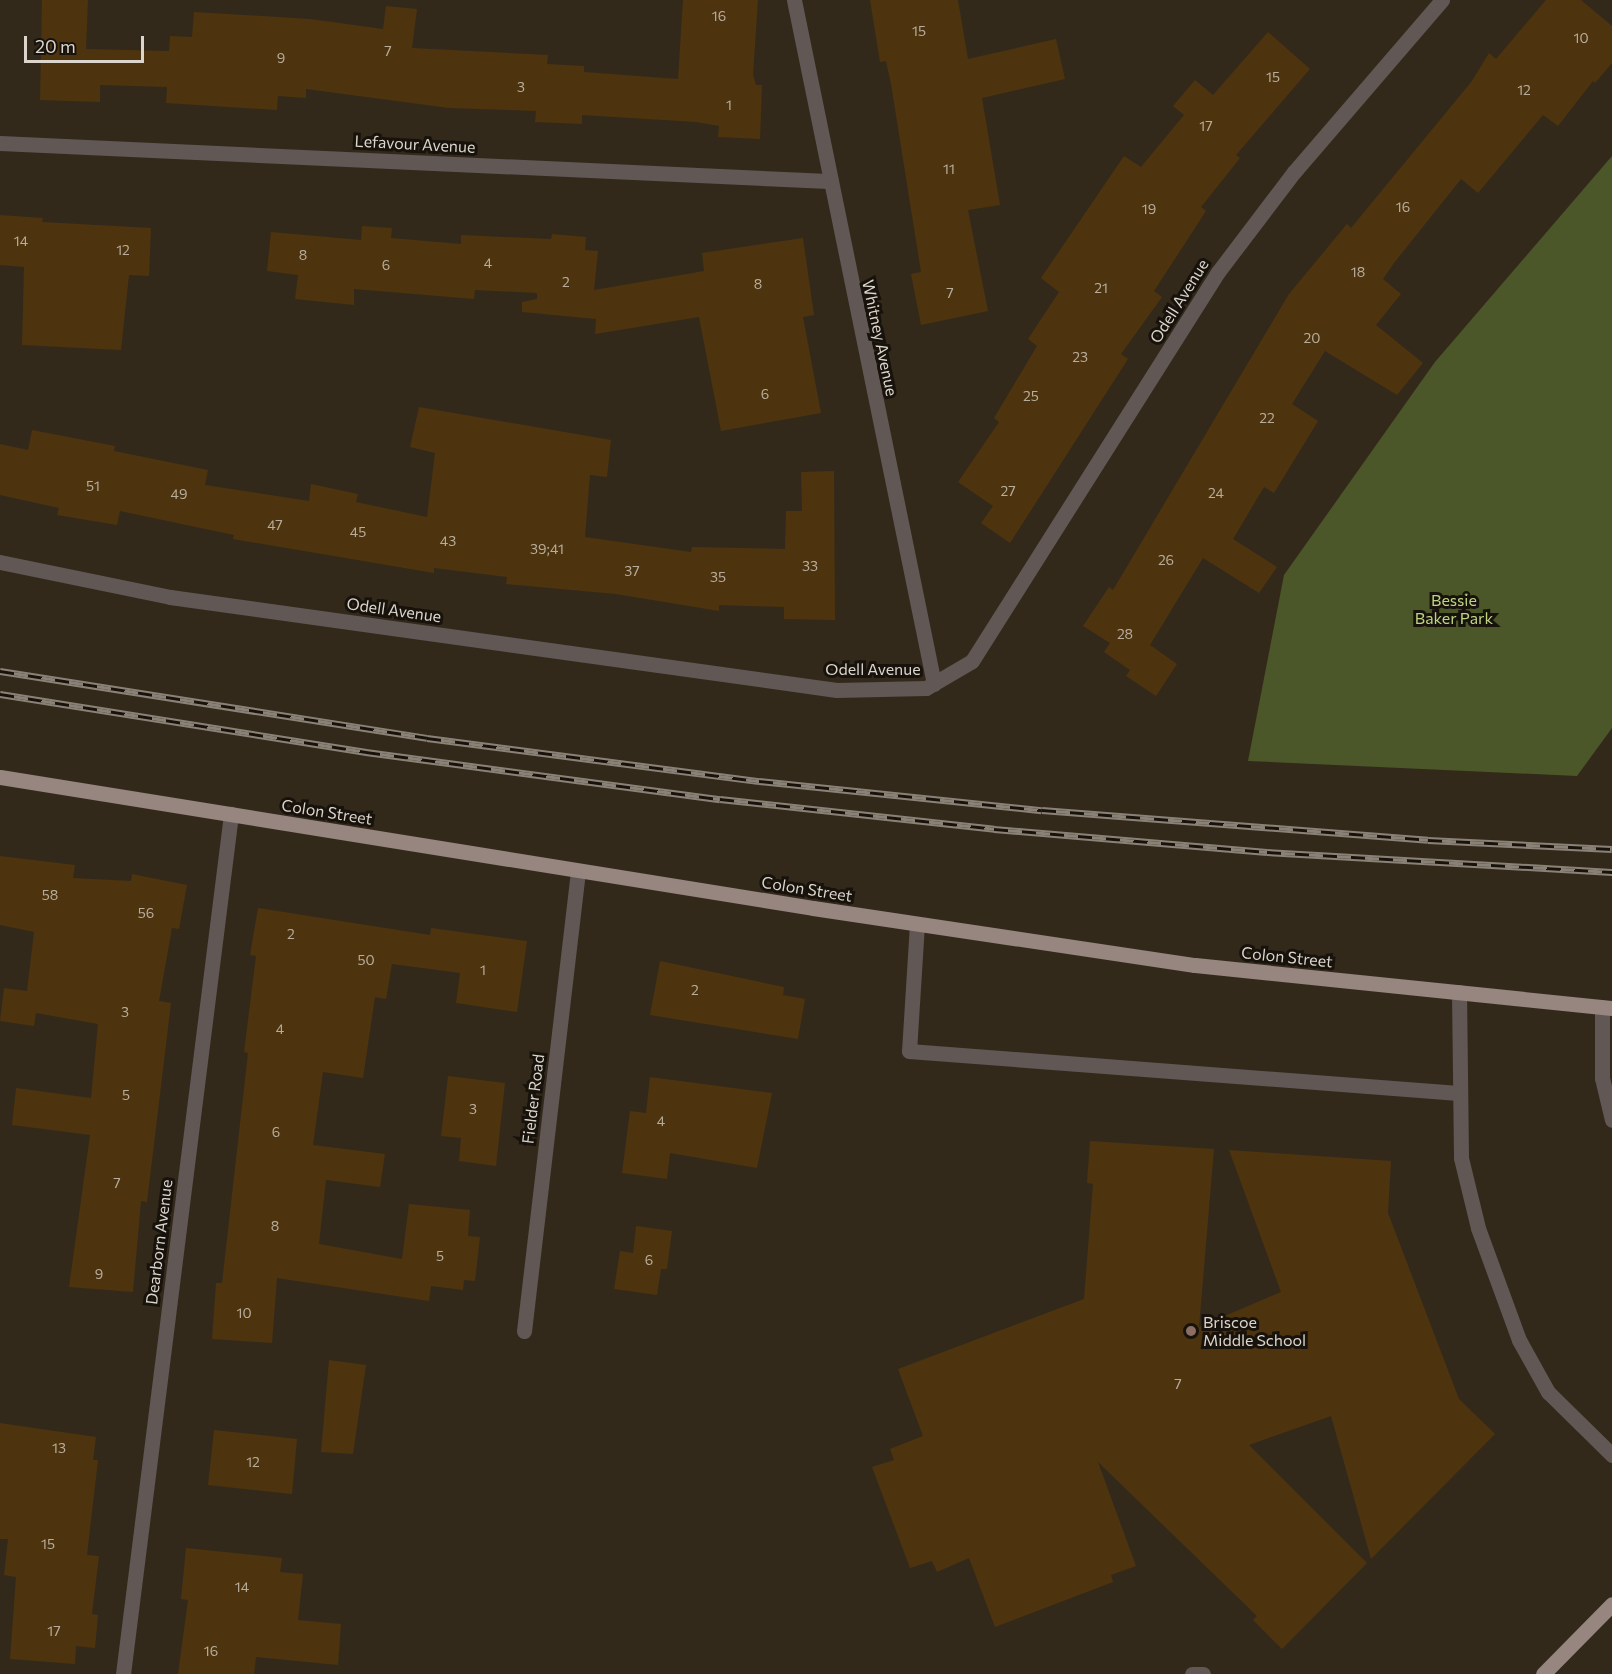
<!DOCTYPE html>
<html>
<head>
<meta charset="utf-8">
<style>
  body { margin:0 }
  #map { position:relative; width:1612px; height:1674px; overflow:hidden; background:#33291b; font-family:Commissioner,sans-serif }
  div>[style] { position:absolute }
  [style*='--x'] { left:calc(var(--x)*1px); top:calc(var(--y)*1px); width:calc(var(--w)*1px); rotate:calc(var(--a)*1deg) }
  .green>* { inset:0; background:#4b5729 }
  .building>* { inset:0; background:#4d340e }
  .minor>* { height:15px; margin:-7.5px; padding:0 7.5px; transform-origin:7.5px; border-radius:7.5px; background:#615855 }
  .major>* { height:15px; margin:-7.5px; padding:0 7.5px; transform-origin:7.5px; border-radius:7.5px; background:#97857f }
  .rail>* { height:7px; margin-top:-3.5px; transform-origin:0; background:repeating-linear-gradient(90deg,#17120c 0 14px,#8a8276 0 28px); box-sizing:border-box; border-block:2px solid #8a8276 }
  .dots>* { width:16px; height:16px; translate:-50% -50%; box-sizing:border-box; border:3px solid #17120c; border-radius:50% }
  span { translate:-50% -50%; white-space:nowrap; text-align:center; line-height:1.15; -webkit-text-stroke:6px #17120c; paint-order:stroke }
  .number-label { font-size:14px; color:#b8ad9c }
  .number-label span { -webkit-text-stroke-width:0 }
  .street-label { font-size:16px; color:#dbd5cc }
  .park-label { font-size:16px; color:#bed482 }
  .poi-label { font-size:16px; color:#dbd5cc }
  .left { translate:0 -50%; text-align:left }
  .scale { position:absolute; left:24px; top:36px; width:120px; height:27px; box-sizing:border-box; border:3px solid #dbd5cc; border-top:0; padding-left:8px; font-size:18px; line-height:21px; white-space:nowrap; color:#dbd5cc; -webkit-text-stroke:4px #17120c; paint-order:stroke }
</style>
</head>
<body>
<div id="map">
  <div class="green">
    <div style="clip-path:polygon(1612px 156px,1612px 728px,1577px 776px,1248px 761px,1284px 575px,1435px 362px)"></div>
  </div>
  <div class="building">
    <div style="clip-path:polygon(42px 0,88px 0,86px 49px,169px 51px,170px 36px,192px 37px,194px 12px,310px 19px,383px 29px,386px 6px,417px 9px,412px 48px,548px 55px,547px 64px,584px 66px,584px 72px,678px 79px,683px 0,758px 0,753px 75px,756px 85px,762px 85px,760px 139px,718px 137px,719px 126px,696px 122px,582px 115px,582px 124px,535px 122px,536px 111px,449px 108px,306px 89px,306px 98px,278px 96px,277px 110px,166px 103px,167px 87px,100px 85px,100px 102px,40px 100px)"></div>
    <div style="clip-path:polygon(870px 0,958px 0,968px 59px,1056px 39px,1065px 79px,982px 98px,1000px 205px,968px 210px,988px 311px,921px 325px,911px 274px,921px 272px,891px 84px,886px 61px,880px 62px)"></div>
    <div style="clip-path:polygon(1546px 0,1581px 0,1612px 26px,1612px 63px,1595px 83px,1593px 81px,1558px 126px,1543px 115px,1478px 193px,1461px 179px,1394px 263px,1383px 279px,1401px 294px,1376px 325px,1423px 363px,1397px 395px,1325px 351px,1292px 404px,1318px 421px,1274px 493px,1264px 487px,1233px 539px,1277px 567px,1259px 593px,1203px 558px,1150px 645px,1177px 664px,1156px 696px,1126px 676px,1130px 670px,1104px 652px,1110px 643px,1083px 626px,1109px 587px,1113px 590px,1289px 294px,1347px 224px,1351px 228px,1472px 81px,1489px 53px,1496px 59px)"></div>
    <div style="clip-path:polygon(1268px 32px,1310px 69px,1236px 155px,1240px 158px,1201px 207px,1206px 211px,1154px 291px,1162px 297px,1121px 354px,1128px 359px,1010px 543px,981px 523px,993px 506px,958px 482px,999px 422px,994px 418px,1037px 346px,1028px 339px,1059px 292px,1041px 278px,1124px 156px,1141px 167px,1184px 115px,1173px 106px,1195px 80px,1213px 95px)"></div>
    <div style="clip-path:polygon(0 215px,43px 218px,42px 222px,151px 228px,149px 276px,129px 275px,121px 350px,22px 345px,24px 267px,0 265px)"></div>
    <div style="clip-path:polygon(362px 226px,392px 228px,391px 238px,461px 244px,461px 235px,551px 239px,552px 234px,586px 237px,585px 250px,598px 251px,594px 290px,704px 271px,702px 253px,803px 238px,814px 315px,803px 317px,821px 413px,721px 431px,699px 317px,595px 334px,596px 319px,522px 312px,522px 302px,537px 299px,537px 293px,475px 290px,474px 299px,354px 289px,354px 305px,295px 299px,298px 275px,267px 271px,271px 232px,361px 240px)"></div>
    <div style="clip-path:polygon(419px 407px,611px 440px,607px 477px,590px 475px,585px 537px,691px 552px,692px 547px,785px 549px,786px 511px,802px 511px,801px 472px,834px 471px,835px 620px,784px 619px,784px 607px,719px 605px,719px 611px,616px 594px,506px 584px,507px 577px,434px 568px,434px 573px,233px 539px,234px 535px,120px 511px,117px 525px,57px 515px,59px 508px,0 495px,0 444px,28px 450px,32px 430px,115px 446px,114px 451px,208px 470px,205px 485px,309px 501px,311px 484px,358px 494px,356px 502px,427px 517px,435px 453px,410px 447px)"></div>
    <div style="clip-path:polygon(0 856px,75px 865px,73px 878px,131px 881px,132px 874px,187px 885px,179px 929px,172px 928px,159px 1001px,171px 1003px,147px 1202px,141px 1201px,133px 1292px,69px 1287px,90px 1135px,12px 1125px,16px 1088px,91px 1098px,98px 1024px,36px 1013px,34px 1026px,0 1021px,4px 988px,27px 991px,34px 932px,0 925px)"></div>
    <div style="clip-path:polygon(258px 908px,430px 935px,431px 928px,527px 941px,517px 1012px,456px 1003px,460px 973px,392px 964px,386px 999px,375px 997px,363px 1078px,323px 1072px,313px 1145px,385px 1154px,380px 1187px,326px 1180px,319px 1244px,402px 1259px,409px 1204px,470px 1210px,468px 1236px,480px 1237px,475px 1281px,464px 1280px,463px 1290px,431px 1286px,429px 1301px,277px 1278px,272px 1343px,212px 1339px,216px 1283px,222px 1283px,248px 1053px,244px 1052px,256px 956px,250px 955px)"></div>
    <div style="clip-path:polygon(660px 961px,784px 987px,783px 995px,805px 999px,798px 1039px,650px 1015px)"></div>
    <div style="clip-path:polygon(448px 1076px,505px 1083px,496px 1166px,459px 1161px,461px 1138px,441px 1136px)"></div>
    <div style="clip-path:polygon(650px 1077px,772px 1093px,757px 1168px,670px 1153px,667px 1179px,622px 1173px,630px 1111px,646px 1113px)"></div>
    <div style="clip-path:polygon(1090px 1141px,1214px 1149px,1199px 1327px,1281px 1292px,1229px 1150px,1391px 1161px,1388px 1213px,1459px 1399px,1495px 1434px,1371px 1559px,1331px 1416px,1249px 1445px,1367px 1563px,1282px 1649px,1253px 1620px,1257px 1616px,1098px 1462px,1136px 1566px,1111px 1575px,1113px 1582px,995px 1627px,969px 1558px,937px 1572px,932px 1561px,910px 1568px,872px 1467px,894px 1460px,890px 1449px,923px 1436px,898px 1369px,1084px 1299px,1093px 1184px,1087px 1183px)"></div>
    <div style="clip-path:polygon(636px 1226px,672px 1231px,667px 1269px,661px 1269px,657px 1295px,614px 1289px,620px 1251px,633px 1253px)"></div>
    <div style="clip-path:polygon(329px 1360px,366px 1365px,353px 1454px,321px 1452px)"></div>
    <div style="clip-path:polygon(0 1423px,96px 1437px,93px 1460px,98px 1460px,87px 1555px,99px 1556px,92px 1614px,98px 1615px,95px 1648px,76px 1646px,75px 1664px,10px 1659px,16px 1577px,4px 1575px,8px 1539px,0 1539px)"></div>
    <div style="clip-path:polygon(214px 1430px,297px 1439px,292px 1494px,208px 1485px)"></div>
    <div style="clip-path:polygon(186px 1548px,282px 1558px,280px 1572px,303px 1574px,298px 1620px,341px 1624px,338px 1665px,256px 1657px,254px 1674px,178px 1674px,188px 1600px,181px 1599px)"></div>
  </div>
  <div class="minor">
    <div style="--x:794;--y:0;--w:698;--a:78.43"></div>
    <div style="--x:0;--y:143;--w:829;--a:2.63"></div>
    <div style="--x:0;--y:562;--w:174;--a:11.6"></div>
    <div style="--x:170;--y:597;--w:673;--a:7.94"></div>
    <div style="--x:837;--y:690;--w:89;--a:-1.3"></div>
    <div style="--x:926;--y:688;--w:53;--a:-30.4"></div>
    <div style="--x:972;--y:661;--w:460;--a:-57.7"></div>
    <div style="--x:1218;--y:272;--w:126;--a:-52.8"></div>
    <div style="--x:1294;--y:172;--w:227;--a:-49.3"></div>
    <div style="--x:917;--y:924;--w:127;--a:93.6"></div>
    <div style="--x:909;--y:1051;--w:551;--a:4.37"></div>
    <div style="--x:1459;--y:992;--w:166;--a:89.3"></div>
    <div style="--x:1461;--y:1158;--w:72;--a:76.3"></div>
    <div style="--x:1478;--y:1228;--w:119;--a:69.9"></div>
    <div style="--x:1519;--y:1340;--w:60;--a:60.9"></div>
    <div style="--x:1548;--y:1392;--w:90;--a:44.5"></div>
    <div style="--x:1602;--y:1007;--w:71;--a:90"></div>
    <div style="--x:1602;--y:1078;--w:43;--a:76.6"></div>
    <div style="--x:524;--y:1331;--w:463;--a:-83.3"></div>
    <div style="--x:123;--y:1674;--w:867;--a:-82.84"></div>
    <div style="--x:1192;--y:1674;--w:11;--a:0"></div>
  </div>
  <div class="major">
    <div style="--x:0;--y:777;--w:823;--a:9.15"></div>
    <div style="--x:813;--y:908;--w:386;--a:8.5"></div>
    <div style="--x:1195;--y:965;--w:419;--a:5.9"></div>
    <div style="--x:1543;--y:1674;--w:98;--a:-45.4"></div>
  </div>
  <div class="rail">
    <div style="--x:0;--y:671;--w:432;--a:8.9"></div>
    <div style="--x:427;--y:738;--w:335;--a:7.4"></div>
    <div style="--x:759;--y:781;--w:284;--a:5.9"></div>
    <div style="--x:1042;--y:810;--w:387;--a:4.4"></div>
    <div style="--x:1428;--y:840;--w:184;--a:2.8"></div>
    <div style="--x:0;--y:694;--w:371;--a:9"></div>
    <div style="--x:366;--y:752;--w:357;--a:7.6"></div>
    <div style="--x:720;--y:799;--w:276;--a:6.2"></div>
    <div style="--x:994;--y:829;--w:274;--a:4.8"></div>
    <div style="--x:1267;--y:852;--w:346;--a:3.3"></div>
  </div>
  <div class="dots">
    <div style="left:1191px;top:1331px;background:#8d6e63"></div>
  </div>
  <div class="number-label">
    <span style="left:719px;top:16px">16</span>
    <span style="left:919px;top:31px">15</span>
    <span style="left:1581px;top:38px">10</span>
    <span style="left:388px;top:51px">7</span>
    <span style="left:281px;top:58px">9</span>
    <span style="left:1273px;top:77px">15</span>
    <span style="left:521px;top:87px">3</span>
    <span style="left:1524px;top:90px">12</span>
    <span style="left:729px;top:105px">1</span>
    <span style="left:1206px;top:126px">17</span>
    <span style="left:949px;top:169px">11</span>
    <span style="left:1403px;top:207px">16</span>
    <span style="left:1149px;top:209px">19</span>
    <span style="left:21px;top:241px">14</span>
    <span style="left:123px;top:250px">12</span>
    <span style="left:303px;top:255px">8</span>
    <span style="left:488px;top:263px">4</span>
    <span style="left:386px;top:265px">6</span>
    <span style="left:1358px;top:272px">18</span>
    <span style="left:566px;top:282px">2</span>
    <span style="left:758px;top:284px">8</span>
    <span style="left:1101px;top:288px">21</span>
    <span style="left:950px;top:293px">7</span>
    <span style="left:1312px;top:338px">20</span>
    <span style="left:1080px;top:357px">23</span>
    <span style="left:765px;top:394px">6</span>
    <span style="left:1031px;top:396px">25</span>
    <span style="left:1267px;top:418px">22</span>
    <span style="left:93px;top:486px">51</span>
    <span style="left:1008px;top:491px">27</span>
    <span style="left:1216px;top:493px">24</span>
    <span style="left:179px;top:494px">49</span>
    <span style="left:275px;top:525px">47</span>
    <span style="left:358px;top:532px">45</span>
    <span style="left:448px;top:541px">43</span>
    <span style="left:547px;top:549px">39;41</span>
    <span style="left:1166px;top:560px">26</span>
    <span style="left:810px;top:566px">33</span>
    <span style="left:632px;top:571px">37</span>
    <span style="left:718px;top:577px">35</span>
    <span style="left:1125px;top:634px">28</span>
    <span style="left:50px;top:895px">58</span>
    <span style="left:146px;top:913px">56</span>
    <span style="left:291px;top:934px">2</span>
    <span style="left:366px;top:960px">50</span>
    <span style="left:483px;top:970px">1</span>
    <span style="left:695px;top:990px">2</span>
    <span style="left:125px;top:1012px">3</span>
    <span style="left:280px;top:1029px">4</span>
    <span style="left:126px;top:1095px">5</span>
    <span style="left:473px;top:1109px">3</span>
    <span style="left:661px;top:1121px">4</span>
    <span style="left:276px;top:1132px">6</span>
    <span style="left:117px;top:1183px">7</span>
    <span style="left:275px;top:1226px">8</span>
    <span style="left:440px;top:1256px">5</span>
    <span style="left:649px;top:1260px">6</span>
    <span style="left:99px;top:1274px">9</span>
    <span style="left:244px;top:1313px">10</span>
    <span style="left:1178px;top:1384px">7</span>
    <span style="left:59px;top:1448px">13</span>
    <span style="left:253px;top:1462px">12</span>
    <span style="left:48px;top:1544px">15</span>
    <span style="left:242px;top:1587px">14</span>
    <span style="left:54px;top:1631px">17</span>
    <span style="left:211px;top:1651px">16</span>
  </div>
  <div class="street-label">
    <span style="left:415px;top:144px;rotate:3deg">Lefavour Avenue</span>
    <span style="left:1179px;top:301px;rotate:-58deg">Odell Avenue</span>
    <span style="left:880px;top:338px;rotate:78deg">Whitney Avenue</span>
    <span style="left:394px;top:610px;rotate:8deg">Odell Avenue</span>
    <span style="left:873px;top:669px">Odell Avenue</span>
    <span style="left:327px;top:812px;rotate:9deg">Colon Street</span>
    <span style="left:807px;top:889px;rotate:9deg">Colon Street</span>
    <span style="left:1287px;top:957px;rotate:6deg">Colon Street</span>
    <span style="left:533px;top:1099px;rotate:-83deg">Fielder Road</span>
    <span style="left:159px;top:1242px;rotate:-83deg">Dearborn Avenue</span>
  </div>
  <div class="park-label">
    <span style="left:1454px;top:609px">Bessie<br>Baker Park</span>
  </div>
  <div class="poi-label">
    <span class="left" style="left:1203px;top:1331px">Briscoe<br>Middle School</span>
  </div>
  <div class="scale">20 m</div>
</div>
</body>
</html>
